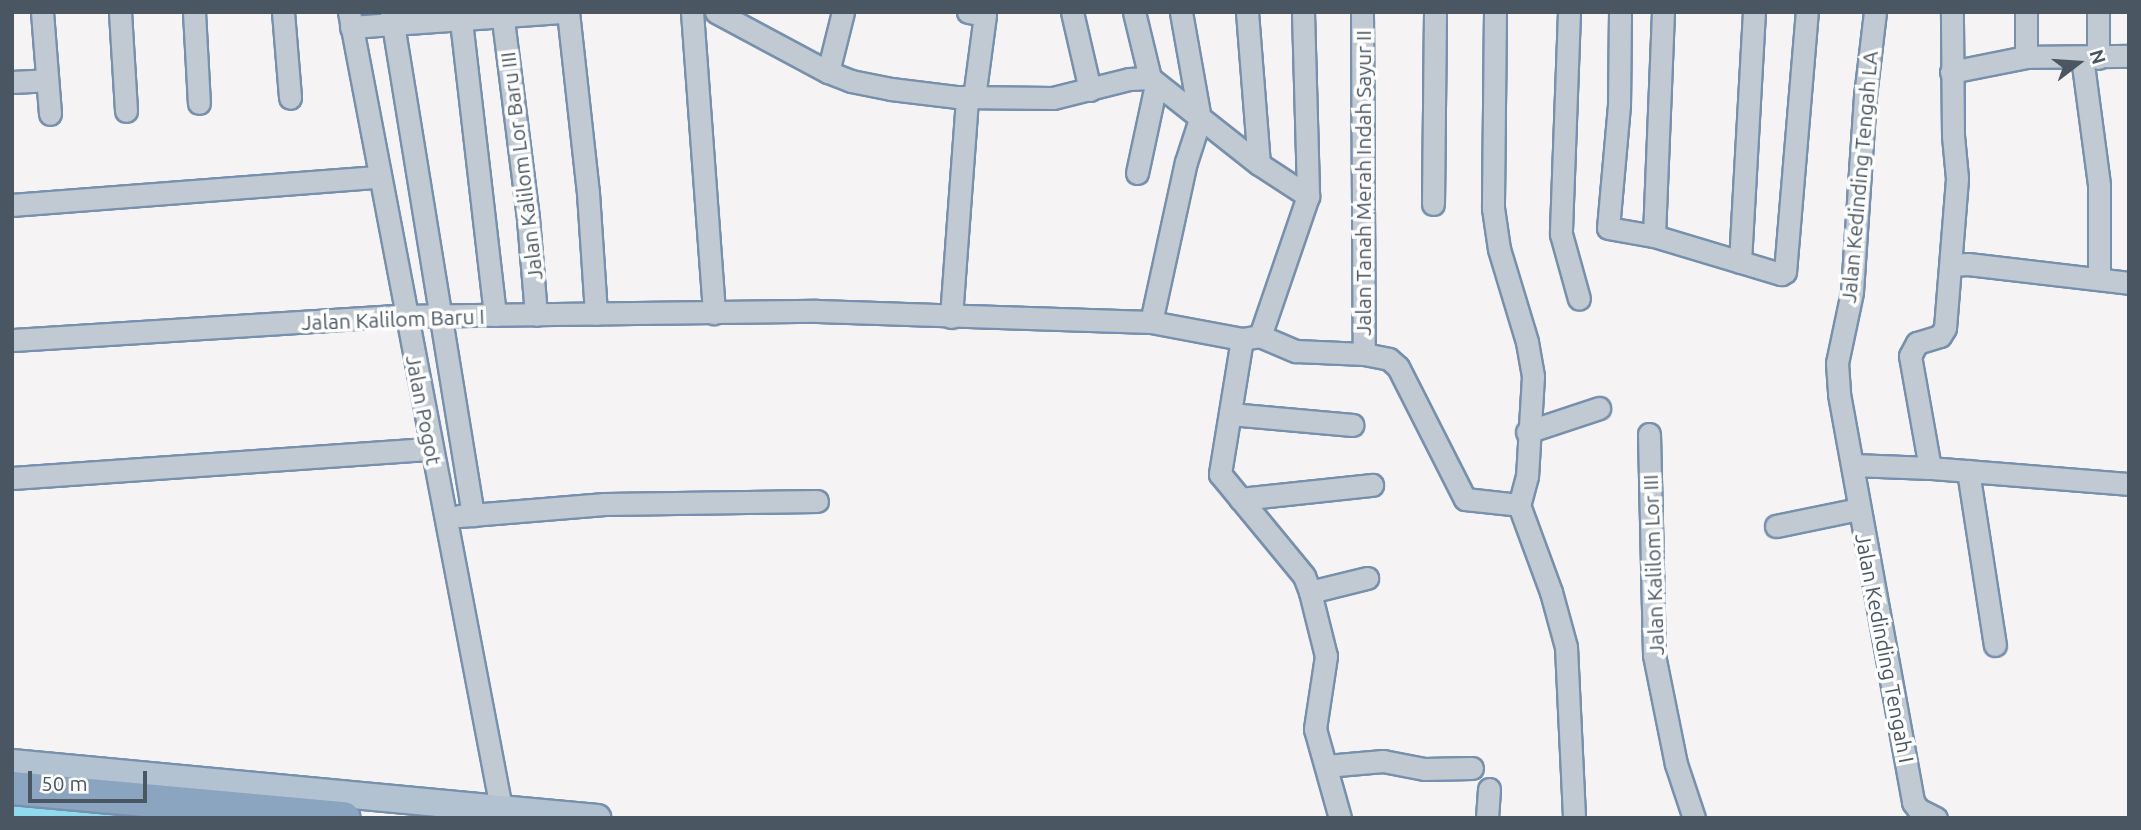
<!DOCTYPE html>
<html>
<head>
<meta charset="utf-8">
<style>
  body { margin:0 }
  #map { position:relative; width:2141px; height:830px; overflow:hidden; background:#f5f3f3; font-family:Ubuntu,sans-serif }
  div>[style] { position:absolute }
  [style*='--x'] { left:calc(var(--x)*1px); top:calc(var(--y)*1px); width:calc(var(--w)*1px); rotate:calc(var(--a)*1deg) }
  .water>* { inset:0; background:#90daee }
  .roads { filter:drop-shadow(2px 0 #7690ad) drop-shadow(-2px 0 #7690ad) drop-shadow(0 2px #7690ad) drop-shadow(0 -2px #7690ad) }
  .minor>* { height:21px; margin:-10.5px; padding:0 10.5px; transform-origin:10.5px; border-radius:10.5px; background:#c1cad2 }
  .major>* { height:26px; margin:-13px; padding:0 13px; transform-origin:13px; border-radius:13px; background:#b3c2d1 }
  .highway>* { height:32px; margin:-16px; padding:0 16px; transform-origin:16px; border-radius:16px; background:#8ba5c1 }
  span { translate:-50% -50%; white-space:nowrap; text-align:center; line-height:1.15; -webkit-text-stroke:7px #fff; paint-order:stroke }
  .street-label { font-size:21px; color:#4a5661 }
  .frame { position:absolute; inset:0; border:14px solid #4a5661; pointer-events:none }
  .north { position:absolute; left:2043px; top:28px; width:70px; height:70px; -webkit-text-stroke:5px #fff; paint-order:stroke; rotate:73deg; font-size:19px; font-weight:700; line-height:28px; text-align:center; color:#4a5661 }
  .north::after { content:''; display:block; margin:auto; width:24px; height:32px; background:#4a5661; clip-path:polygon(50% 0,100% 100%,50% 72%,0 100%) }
  .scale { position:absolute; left:28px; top:771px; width:119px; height:32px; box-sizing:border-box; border:4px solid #4a5661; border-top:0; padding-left:9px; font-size:21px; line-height:24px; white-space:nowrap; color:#4a5661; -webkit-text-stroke:5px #fff; paint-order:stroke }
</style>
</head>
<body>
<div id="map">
  <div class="water">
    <div style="clip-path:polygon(12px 804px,155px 818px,12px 818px)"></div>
  </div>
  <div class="roads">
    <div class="minor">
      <div style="--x:42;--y:12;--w:102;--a:85.5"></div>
      <div style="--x:120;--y:12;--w:99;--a:86.5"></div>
      <div style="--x:194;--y:12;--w:91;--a:86.9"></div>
      <div style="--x:283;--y:12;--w:86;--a:85.3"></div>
      <div style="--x:349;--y:12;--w:810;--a:79.19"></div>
      <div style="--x:391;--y:12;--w:510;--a:80.74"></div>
      <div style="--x:502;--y:12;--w:209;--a:82.8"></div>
      <div style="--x:528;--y:219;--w:96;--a:85.2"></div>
      <div style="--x:568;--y:12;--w:182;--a:83.7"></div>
      <div style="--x:588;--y:193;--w:121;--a:86.2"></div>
      <div style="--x:692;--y:12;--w:302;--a:85.8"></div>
      <div style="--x:716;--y:12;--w:127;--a:28.2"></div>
      <div style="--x:828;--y:72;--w:25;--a:21"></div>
      <div style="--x:851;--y:81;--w:41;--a:11.3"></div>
      <div style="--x:891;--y:89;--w:65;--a:7"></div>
      <div style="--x:956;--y:97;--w:97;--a:0.6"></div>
      <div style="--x:1053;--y:98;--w:78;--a:-14"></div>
      <div style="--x:1129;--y:79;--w:21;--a:-3"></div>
      <div style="--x:1150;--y:78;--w:139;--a:38.3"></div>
      <div style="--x:1259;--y:164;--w:59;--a:33.1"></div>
      <div style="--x:968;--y:12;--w:17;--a:10"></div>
      <div style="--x:985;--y:15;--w:83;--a:97.6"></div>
      <div style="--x:1072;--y:12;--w:80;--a:77"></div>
      <div style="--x:1134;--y:12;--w:68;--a:76.4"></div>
      <div style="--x:1247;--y:12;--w:152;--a:85.5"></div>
      <div style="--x:1303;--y:12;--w:184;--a:88.4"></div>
      <div style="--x:1308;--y:196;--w:148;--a:108.9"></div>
      <div style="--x:1260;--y:336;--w:39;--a:23"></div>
      <div style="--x:1296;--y:351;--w:68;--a:2.5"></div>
      <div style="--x:1364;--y:354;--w:25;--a:11"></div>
      <div style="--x:1389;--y:359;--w:12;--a:42"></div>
      <div style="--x:1398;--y:367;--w:148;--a:63.1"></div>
      <div style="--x:1465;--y:499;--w:54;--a:6.3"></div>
      <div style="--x:1362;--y:12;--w:342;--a:89.7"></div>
      <div style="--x:1495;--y:12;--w:196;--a:90.6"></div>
      <div style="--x:1493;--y:208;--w:41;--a:81.7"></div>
      <div style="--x:1499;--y:249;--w:97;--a:73.2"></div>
      <div style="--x:1527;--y:342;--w:35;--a:80"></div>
      <div style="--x:1533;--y:376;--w:100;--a:93.4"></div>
      <div style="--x:1527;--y:476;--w:30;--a:105"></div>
      <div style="--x:1569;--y:12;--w:222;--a:92.1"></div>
      <div style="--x:1561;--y:234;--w:67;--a:74.5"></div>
      <div style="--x:1620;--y:12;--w:93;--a:90.6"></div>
      <div style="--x:1619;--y:105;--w:123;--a:95.1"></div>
      <div style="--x:1608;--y:228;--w:47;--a:9.9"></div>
      <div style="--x:1654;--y:236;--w:133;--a:16.7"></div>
      <div style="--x:1781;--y:274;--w:4;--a:-27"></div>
      <div style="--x:1785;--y:272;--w:261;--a:-85.2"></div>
      <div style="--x:1875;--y:12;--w:85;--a:96.8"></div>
      <div style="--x:1865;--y:96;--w:196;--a:93.8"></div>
      <div style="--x:1852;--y:292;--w:73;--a:101.9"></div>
      <div style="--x:1837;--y:363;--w:31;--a:86"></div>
      <div style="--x:1839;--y:394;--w:415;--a:79.7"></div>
      <div style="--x:1913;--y:802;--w:9;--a:54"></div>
      <div style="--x:1918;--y:809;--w:20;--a:27"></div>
      <div style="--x:2026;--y:12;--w:45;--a:90"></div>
      <div style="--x:461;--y:21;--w:296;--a:83.4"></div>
      <div style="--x:351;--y:27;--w:211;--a:-4.1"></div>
      <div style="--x:2082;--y:57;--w:129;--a:82.4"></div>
      <div style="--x:2099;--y:185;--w:92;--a:90"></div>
      <div style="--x:2098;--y:58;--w:46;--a:-90"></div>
      <div style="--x:828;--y:72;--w:62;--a:-76"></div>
      <div style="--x:1951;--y:72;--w:76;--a:-11.3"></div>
      <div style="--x:2026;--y:57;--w:103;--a:-0.6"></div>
      <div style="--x:12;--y:82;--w:35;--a:-3"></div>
      <div style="--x:1137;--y:173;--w:91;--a:-77.9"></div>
      <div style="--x:1433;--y:204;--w:192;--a:-89.4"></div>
      <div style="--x:12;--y:205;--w:369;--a:-4.4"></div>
      <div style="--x:1654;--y:236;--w:224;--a:-87.7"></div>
      <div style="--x:1740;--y:262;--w:250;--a:-86.8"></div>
      <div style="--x:1951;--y:265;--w:17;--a:-3"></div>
      <div style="--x:1968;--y:264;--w:162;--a:6.7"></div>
      <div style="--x:951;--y:317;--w:221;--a:-85.8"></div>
      <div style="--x:1151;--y:322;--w:164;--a:-77.7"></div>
      <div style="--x:1186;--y:162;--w:45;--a:-72"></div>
      <div style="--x:1200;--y:119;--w:109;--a:-100.1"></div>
      <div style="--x:1242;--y:339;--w:137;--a:99.3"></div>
      <div style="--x:1220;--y:474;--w:132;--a:50.5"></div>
      <div style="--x:1304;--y:576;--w:17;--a:69"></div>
      <div style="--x:1310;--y:592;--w:66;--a:76"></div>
      <div style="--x:1326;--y:656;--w:74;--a:98.6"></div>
      <div style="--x:1315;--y:729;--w:92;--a:74.3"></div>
      <div style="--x:12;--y:340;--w:382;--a:-3.6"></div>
      <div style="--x:393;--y:316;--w:424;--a:-0.7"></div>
      <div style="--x:817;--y:311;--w:334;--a:1.9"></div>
      <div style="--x:1151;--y:322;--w:93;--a:10.6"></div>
      <div style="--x:1242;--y:339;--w:18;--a:-9"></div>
      <div style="--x:1230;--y:414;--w:123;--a:5.1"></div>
      <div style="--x:1527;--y:432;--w:76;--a:-18.4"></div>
      <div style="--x:1649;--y:434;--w:221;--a:88.7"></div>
      <div style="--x:1654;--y:655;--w:111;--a:78.6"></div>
      <div style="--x:1676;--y:764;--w:57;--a:71.6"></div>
      <div style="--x:1853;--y:465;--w:77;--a:2.2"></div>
      <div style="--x:1930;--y:468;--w:114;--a:-100.1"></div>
      <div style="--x:1910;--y:356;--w:15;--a:-62"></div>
      <div style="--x:1917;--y:343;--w:24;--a:-17"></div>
      <div style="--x:1940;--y:336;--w:9;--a:-58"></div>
      <div style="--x:1945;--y:328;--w:150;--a:-85.4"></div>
      <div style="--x:1957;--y:178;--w:42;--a:-95.4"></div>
      <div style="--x:1953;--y:136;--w:124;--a:-90.5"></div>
      <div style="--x:1930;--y:468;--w:200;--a:4.6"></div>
      <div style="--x:1968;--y:471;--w:176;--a:81.2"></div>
      <div style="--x:12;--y:478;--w:420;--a:-4"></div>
      <div style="--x:1240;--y:499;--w:133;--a:-6.1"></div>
      <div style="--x:1519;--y:505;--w:93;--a:69.8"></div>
      <div style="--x:1551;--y:592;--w:57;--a:74.7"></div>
      <div style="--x:1566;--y:647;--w:171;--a:87.3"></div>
      <div style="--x:459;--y:516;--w:146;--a:-4.7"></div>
      <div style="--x:605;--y:504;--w:212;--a:-0.8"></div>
      <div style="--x:1776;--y:526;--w:85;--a:-11.6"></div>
      <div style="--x:1310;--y:592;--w:59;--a:-13.8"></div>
      <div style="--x:1326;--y:766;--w:57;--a:-5"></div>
      <div style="--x:1383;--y:761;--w:42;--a:11"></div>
      <div style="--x:1424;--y:769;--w:48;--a:-1.2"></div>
      <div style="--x:1487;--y:818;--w:29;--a:-86"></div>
    </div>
    <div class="major">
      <div style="--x:12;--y:763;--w:588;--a:5.37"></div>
    </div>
    <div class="highway">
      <div style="--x:12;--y:788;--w:333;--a:5.2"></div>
    </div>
  </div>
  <div class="street-label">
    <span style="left:521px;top:166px;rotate:-97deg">Jalan Kalilom Lor Baru III</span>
    <span style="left:1859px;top:177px;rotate:-85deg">Jalan Kedinding Tengah LA</span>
    <span style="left:1363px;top:183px;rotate:-90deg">Jalan Tanah Merah Indah Sayur II</span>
    <span style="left:393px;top:319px;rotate:-2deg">Jalan Kalilom Baru I</span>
    <span style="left:424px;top:410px;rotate:79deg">Jalan Pogot</span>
    <span style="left:1653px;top:565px;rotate:-92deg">Jalan Kalilom Lor III</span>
    <span style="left:1885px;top:648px;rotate:79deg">Jalan Kedinding Tengah I</span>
  </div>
  <div class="frame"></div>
  <div class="north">N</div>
  <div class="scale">50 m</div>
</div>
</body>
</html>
